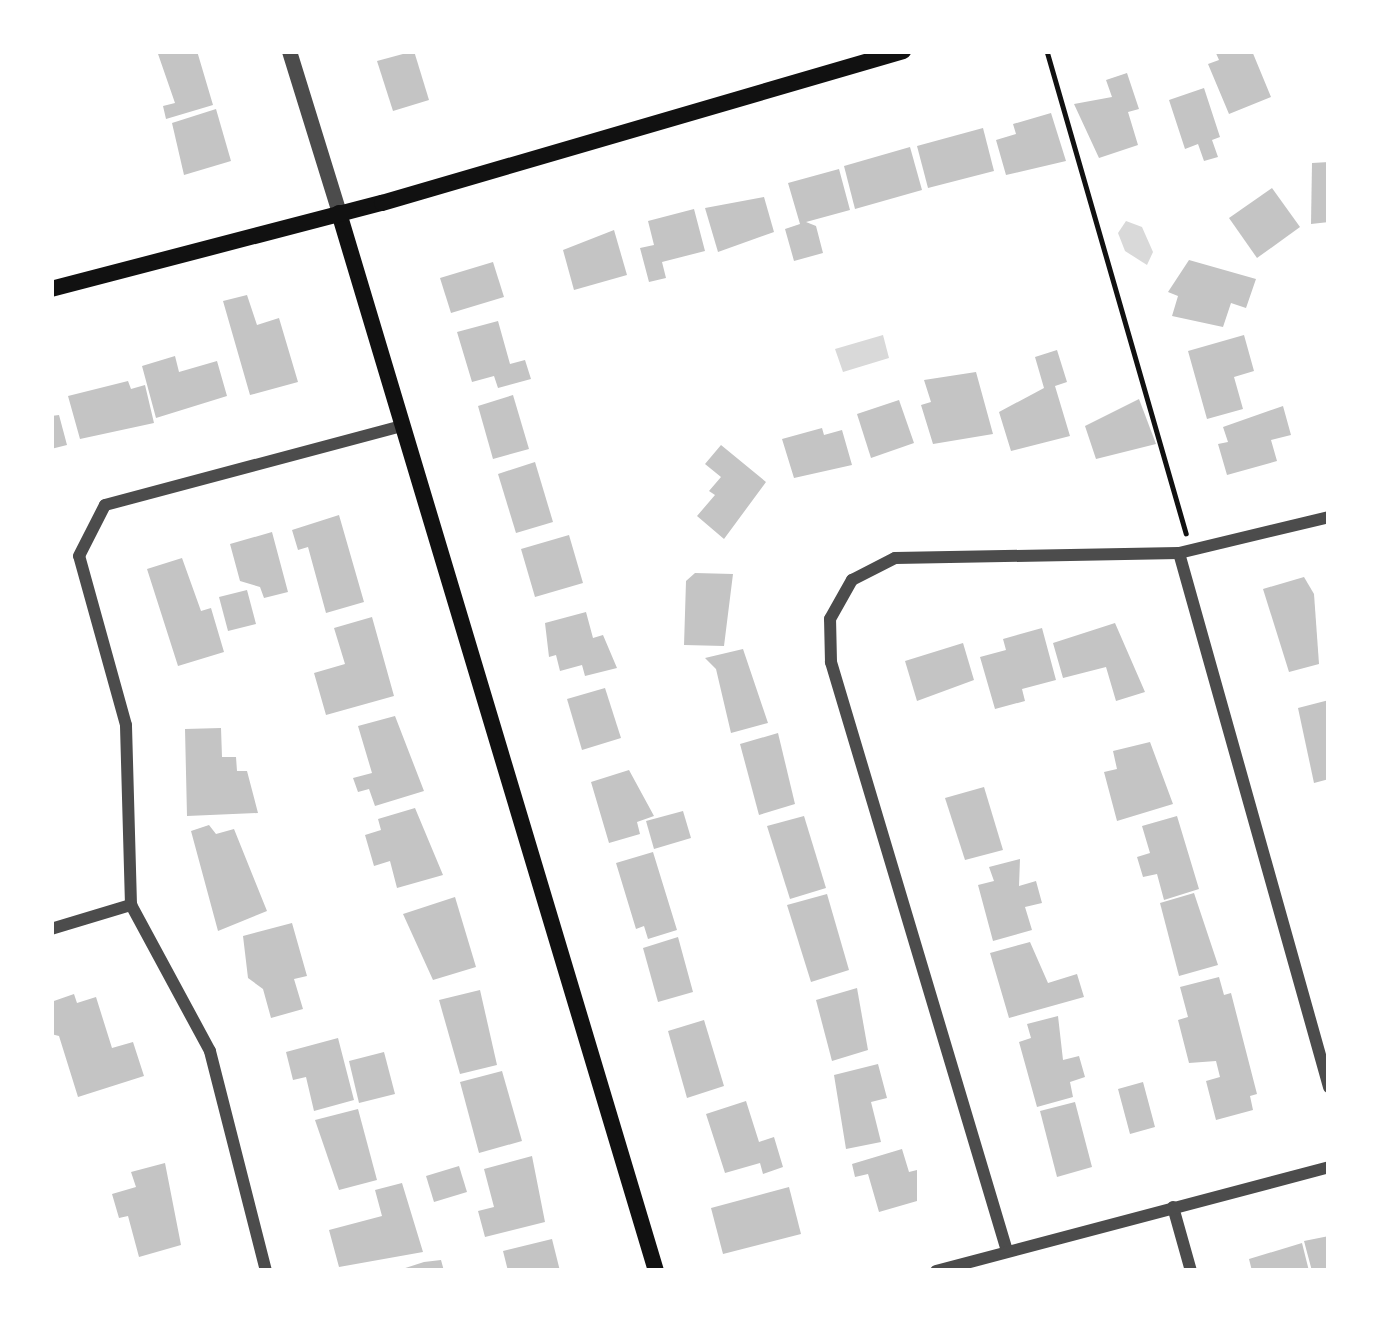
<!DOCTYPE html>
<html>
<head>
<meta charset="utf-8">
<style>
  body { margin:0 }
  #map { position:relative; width:1380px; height:1322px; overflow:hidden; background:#fff; font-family:"Space Grotesk",sans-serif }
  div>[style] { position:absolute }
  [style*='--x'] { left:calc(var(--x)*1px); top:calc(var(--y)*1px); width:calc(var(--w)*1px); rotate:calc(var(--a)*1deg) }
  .water>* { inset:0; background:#d9d9d9 }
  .building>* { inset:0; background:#c4c4c4 }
  .path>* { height:4.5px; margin:-2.25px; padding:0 2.25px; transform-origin:2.25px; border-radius:2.25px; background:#111 }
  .minor>* { height:12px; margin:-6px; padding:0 6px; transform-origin:6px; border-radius:6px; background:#4c4c4c }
  .tertiary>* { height:15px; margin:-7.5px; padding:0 7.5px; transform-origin:7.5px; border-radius:7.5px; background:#4c4c4c }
  .secondary>* { height:16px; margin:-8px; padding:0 8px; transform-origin:8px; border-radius:8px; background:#111 }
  span { translate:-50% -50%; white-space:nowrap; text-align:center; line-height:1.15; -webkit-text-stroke:10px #fff; paint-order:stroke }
  .frame { position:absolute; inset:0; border:54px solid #fff; pointer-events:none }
</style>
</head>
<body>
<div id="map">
  <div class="water">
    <div style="clip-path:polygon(1126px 221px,1142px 227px,1153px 252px,1147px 265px,1125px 251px,1118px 233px)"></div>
    <div style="clip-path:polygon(883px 335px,889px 358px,843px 372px,835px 349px)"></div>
  </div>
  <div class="building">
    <div style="clip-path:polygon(157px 51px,197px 51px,213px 105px,166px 119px,163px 106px,175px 103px)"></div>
    <div style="clip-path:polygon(414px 51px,429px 100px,393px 111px,377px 61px)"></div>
    <div style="clip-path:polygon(1215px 51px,1252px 51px,1271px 97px,1229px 114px,1208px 64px,1219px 60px)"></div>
    <div style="clip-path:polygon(1127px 73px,1139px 109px,1128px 112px,1138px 145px,1099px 158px,1074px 104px,1112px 97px,1106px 80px)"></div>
    <div style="clip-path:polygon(1204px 88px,1220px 137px,1212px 140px,1218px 157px,1204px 161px,1198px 144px,1185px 149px,1169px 100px)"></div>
    <div style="clip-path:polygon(216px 109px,231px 161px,184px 175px,172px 123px)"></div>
    <div style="clip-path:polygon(1051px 113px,1066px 161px,1006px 175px,996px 140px,1016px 134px,1013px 124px)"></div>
    <div style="clip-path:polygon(983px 128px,994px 171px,928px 188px,917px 146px)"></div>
    <div style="clip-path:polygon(910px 147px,922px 190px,855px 209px,844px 166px)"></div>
    <div style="clip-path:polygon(1329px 162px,1329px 222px,1311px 224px,1312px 163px)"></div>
    <div style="clip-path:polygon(839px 169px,850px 210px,806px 222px,816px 226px,823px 253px,794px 261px,785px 229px,800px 224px,788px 183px)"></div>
    <div style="clip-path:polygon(1272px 188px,1300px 227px,1257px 258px,1229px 218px)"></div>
    <div style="clip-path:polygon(764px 197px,774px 232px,718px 252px,705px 208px)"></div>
    <div style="clip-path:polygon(694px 209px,705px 251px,662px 262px,666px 278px,649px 282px,640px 248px,654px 245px,648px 221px)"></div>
    <div style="clip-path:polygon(614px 230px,627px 275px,574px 290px,563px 250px)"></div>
    <div style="clip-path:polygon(1189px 260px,1256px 279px,1246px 308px,1231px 303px,1223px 327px,1172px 316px,1178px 296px,1168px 292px)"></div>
    <div style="clip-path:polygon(493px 262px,504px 297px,451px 313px,440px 278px)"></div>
    <div style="clip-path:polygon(247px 295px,257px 325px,279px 318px,298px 382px,250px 395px,223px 301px)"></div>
    <div style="clip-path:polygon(498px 321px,510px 364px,525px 360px,531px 379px,498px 388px,494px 376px,472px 382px,457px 332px)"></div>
    <div style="clip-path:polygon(1244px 335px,1254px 371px,1234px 377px,1243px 409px,1207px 419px,1188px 351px)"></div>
    <div style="clip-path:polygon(1057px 350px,1067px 382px,1055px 386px,1070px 436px,1011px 451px,999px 412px,1044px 388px,1035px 357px)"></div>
    <div style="clip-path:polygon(175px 356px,179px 372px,217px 361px,227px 396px,156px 418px,142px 366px)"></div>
    <div style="clip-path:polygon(976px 372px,993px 434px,933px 444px,921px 405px,931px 402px,924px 380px)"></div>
    <div style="clip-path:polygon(128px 381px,131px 389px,145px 385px,154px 423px,80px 439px,68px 396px)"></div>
    <div style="clip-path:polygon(513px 395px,529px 449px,493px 459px,478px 406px)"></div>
    <div style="clip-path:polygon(1139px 399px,1156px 444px,1096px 459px,1085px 426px)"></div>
    <div style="clip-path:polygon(899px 400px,914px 443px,871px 458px,857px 414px)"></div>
    <div style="clip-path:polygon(1283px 406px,1291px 435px,1271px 440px,1277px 461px,1227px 475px,1218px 444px,1228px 442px,1223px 427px)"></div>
    <div style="clip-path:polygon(59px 415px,67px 445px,51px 449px,51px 416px)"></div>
    <div style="clip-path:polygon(822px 428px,824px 435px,842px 430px,852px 465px,794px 478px,782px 439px)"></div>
    <div style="clip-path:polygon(721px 445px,766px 482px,724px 539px,697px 516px,715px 495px,709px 491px,721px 477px,705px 464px)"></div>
    <div style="clip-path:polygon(535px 462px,553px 522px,516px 533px,498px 474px)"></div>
    <div style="clip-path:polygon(339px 515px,364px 602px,326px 613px,308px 547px,298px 550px,292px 530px)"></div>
    <div style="clip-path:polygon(272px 532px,288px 592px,264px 598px,260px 587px,240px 581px,230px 544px)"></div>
    <div style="clip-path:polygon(569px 535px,583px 583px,535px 597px,521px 549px)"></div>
    <div style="clip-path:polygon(182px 558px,201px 611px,211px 608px,224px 652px,178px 666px,147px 569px)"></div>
    <div style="clip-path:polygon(695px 573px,733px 574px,724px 646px,684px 645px,686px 581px)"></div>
    <div style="clip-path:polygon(1304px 577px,1314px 594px,1319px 664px,1289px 672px,1263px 589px)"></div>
    <div style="clip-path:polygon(247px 590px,256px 624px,228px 631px,219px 597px)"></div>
    <div style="clip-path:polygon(586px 612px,593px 638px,603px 635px,617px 668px,585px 676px,582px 665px,560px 671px,556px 655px,549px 657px,545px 623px)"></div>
    <div style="clip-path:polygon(372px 617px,394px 696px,326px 715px,314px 673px,345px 664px,334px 628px)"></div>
    <div style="clip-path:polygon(1115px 623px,1145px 692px,1116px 701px,1106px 667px,1063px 678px,1053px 643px)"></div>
    <div style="clip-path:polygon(1042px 628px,1056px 680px,1022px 689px,1025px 701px,995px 709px,980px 657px,1006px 650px,1003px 639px)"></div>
    <div style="clip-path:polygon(963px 643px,974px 680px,917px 701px,905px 661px)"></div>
    <div style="clip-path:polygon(743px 649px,768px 723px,731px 733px,716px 669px,705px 658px)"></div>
    <div style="clip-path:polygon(605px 688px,621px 738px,582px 750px,567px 699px)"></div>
    <div style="clip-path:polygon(1329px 700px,1329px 779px,1314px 783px,1298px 708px)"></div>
    <div style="clip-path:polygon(395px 716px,424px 791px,375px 806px,369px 789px,358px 792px,353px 778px,372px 773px,358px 726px)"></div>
    <div style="clip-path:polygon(221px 728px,222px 757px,236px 757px,237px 771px,247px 771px,258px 813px,187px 816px,185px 729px)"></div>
    <div style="clip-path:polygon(778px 733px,795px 804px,759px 815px,740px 744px)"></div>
    <div style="clip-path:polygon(1150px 742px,1173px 804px,1117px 821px,1104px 772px,1117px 769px,1113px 751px)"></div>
    <div style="clip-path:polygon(629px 770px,654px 816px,637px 822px,640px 834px,609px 843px,591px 782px)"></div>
    <div style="clip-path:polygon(984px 787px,1003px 850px,965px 860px,945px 798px)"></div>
    <div style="clip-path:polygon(415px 808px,443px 875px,397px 888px,390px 861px,374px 866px,365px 835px,381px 830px,378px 819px)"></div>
    <div style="clip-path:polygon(683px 811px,691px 838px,654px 849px,646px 821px)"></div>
    <div style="clip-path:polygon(804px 816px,826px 888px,790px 899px,767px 826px)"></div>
    <div style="clip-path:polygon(1177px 816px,1199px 889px,1164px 900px,1157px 874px,1143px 877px,1137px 857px,1150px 853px,1142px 826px)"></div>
    <div style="clip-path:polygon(209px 825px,216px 834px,234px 829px,267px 911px,218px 931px,191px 831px)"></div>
    <div style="clip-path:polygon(653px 852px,677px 930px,648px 939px,644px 926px,636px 929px,616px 863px)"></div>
    <div style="clip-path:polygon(1020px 859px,1019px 886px,1036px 881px,1042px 903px,1025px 907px,1032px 930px,993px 941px,978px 885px,994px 881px,989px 867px)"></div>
    <div style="clip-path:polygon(1194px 893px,1218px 965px,1179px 976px,1160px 903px)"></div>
    <div style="clip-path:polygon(827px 894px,849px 970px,811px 982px,787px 905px)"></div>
    <div style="clip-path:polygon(455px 897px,476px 967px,433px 980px,403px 914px)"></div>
    <div style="clip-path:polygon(292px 923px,307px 976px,294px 979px,303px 1009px,271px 1018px,263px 989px,248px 978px,243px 936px)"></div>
    <div style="clip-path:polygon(678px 937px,693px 992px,658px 1002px,643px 948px)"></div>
    <div style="clip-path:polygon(1030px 942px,1048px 983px,1077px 974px,1084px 997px,1009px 1018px,990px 953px)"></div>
    <div style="clip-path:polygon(1219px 977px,1224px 995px,1231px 993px,1257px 1094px,1250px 1096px,1253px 1110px,1216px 1120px,1206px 1081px,1220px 1077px,1216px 1061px,1189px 1063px,1178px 1020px,1188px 1017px,1180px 987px)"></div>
    <div style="clip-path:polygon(857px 988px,868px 1050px,832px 1061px,816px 1000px)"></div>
    <div style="clip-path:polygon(480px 990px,497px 1065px,460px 1074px,439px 1000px)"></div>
    <div style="clip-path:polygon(74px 994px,77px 1003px,96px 997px,112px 1048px,133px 1042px,144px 1076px,78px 1097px,59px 1036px,51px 1034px,51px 1002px)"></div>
    <div style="clip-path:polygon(1058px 1016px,1063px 1060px,1079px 1056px,1085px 1077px,1070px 1082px,1073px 1097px,1037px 1107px,1019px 1042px,1031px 1038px,1027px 1024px)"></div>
    <div style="clip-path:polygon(704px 1020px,724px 1086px,687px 1098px,668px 1031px)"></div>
    <div style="clip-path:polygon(338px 1038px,354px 1100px,314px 1111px,306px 1077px,293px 1080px,286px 1052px)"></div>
    <div style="clip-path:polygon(384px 1052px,395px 1094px,359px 1103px,349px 1061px)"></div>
    <div style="clip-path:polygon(878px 1064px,887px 1098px,871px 1102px,881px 1142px,846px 1149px,834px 1075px)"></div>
    <div style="clip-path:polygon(502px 1071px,522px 1141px,479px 1153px,460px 1082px)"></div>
    <div style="clip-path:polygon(1143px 1082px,1155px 1127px,1130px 1134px,1118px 1089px)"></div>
    <div style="clip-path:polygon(746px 1101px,759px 1142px,774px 1137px,783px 1167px,763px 1174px,760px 1163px,725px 1173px,706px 1114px)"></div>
    <div style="clip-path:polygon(1075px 1102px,1092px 1167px,1057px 1177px,1040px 1111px)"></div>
    <div style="clip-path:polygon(358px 1109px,377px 1180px,339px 1190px,315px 1120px)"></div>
    <div style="clip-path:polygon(902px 1149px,909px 1172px,917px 1170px,917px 1201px,879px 1212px,868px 1174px,855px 1177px,852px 1164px)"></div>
    <div style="clip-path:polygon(532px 1156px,545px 1222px,485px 1237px,478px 1211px,494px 1207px,484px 1169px)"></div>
    <div style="clip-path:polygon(165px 1163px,181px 1245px,139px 1257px,128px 1216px,119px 1218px,112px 1194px,136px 1187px,131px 1172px)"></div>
    <div style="clip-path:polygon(459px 1166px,467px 1192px,434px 1202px,426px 1176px)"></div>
    <div style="clip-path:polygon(402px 1183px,423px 1252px,339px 1267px,329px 1230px,382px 1216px,375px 1190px)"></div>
    <div style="clip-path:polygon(789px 1187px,801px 1234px,723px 1254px,711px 1208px)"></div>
    <div style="clip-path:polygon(1329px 1236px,1329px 1271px,1312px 1271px,1304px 1241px)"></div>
    <div style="clip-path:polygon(552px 1239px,560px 1271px,508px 1271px,503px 1251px)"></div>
    <div style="clip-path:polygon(1302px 1243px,1309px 1271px,1252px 1271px,1249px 1259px)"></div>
    <div style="clip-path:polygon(441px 1260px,444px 1271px,396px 1271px,424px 1262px)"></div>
  </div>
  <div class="path">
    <div style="--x:1047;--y:51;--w:502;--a:73.91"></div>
  </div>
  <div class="minor">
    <div style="--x:1179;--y:553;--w:555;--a:74.31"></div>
    <div style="--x:51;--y:929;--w:84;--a:-16.7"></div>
    <div style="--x:1173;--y:1207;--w:66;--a:74.3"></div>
    <div style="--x:1007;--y:1251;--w:615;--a:-106.64"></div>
    <div style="--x:831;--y:662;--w:43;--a:-91.3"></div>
    <div style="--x:830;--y:619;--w:45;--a:-60.6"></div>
    <div style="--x:852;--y:580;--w:48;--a:-27.1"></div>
    <div style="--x:895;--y:558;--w:284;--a:-1"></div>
    <div style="--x:1179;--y:553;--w:154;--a:-13.5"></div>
    <div style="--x:266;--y:1271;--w:227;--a:-104.3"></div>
    <div style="--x:210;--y:1051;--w:166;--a:-118.4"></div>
    <div style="--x:131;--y:905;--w:180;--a:-91.6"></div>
    <div style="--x:126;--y:725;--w:175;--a:-105.5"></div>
    <div style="--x:79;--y:556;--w:57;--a:-63"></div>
    <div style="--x:105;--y:505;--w:307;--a:-14.9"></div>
    <div style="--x:936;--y:1271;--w:407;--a:-14.8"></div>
  </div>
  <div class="tertiary">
    <div style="--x:289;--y:51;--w:170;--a:72.8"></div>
  </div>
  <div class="secondary">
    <div style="--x:339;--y:213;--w:1104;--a:73.32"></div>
    <div style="--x:51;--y:289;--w:342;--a:-14.6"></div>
    <div style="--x:382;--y:203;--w:543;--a:-16.26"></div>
  </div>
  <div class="frame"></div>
</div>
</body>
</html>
